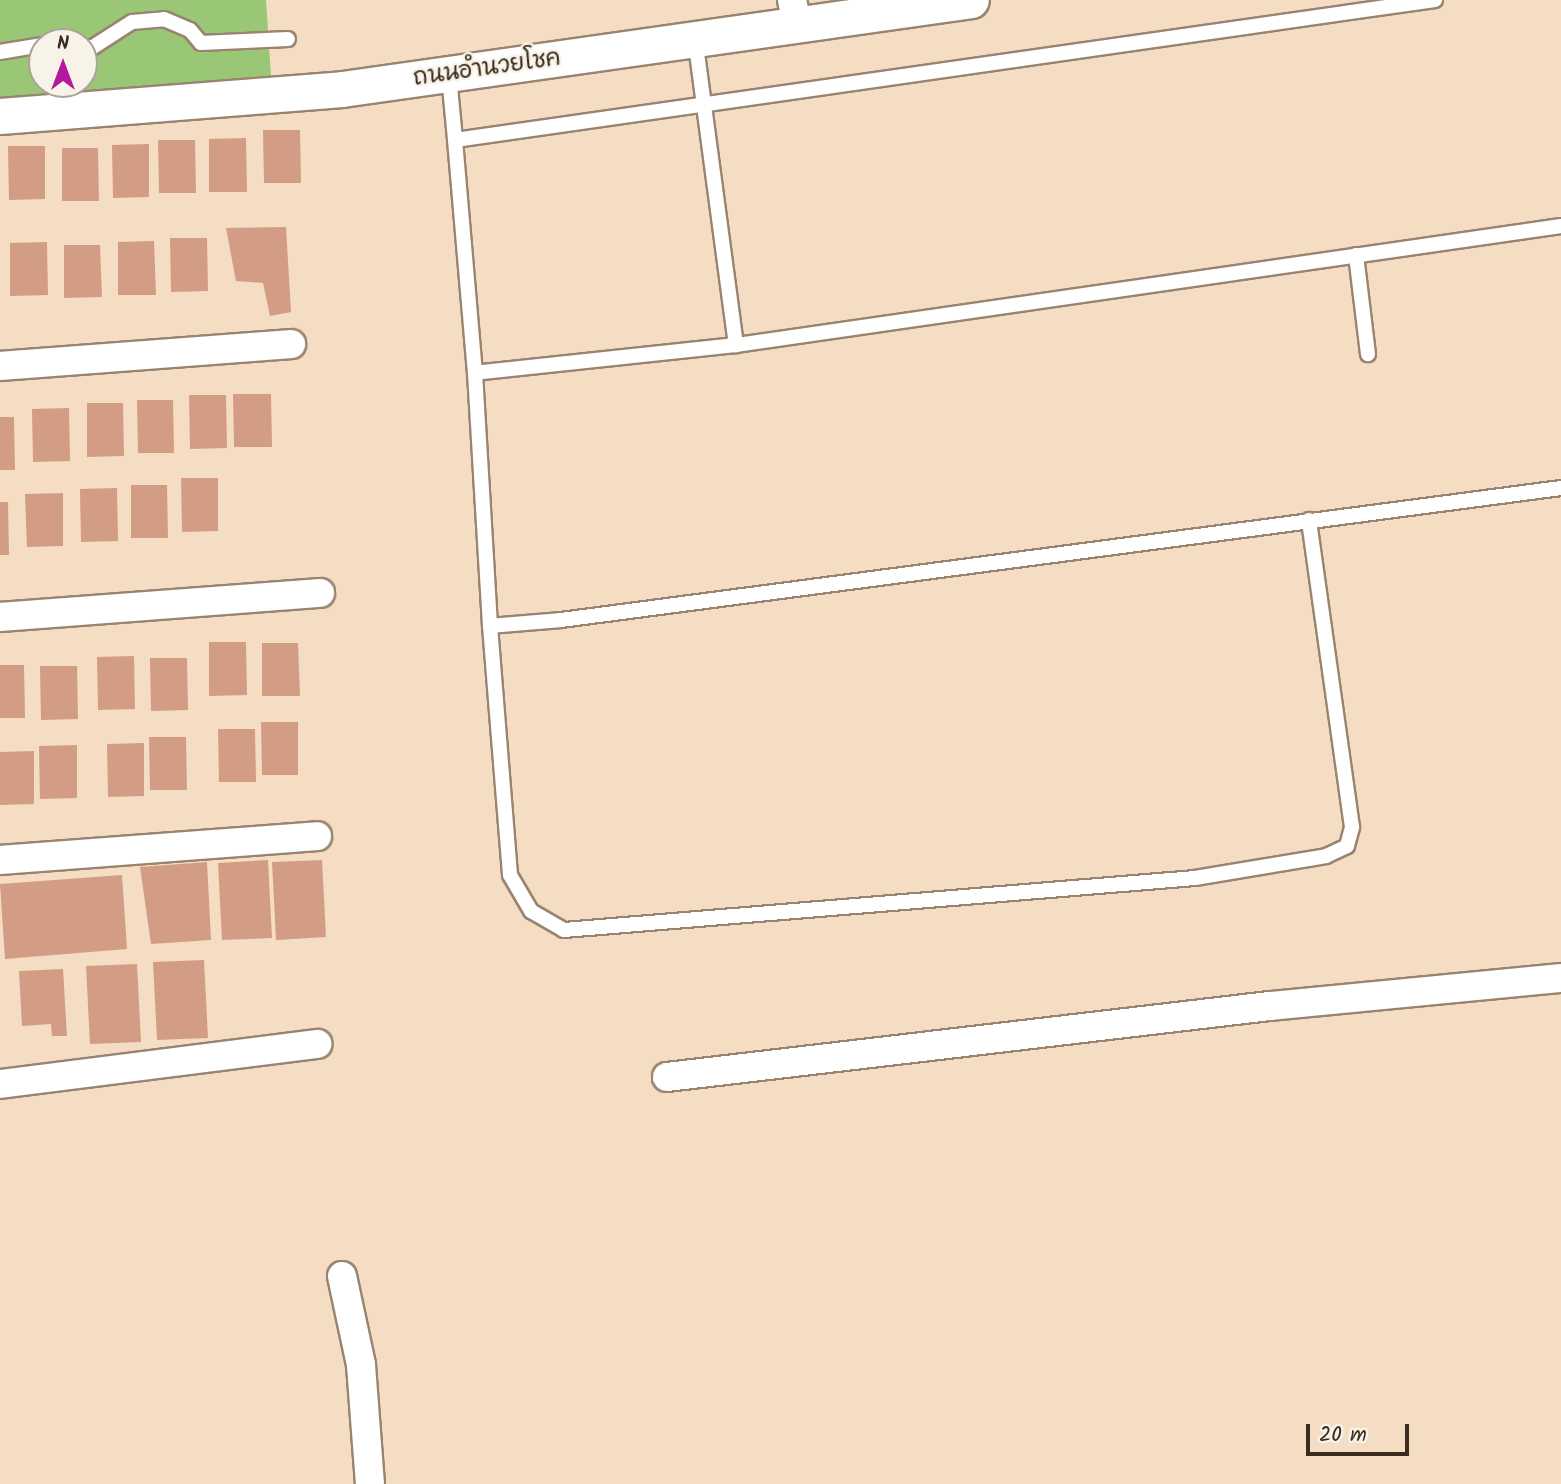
<!DOCTYPE html>
<html>
<head>
<meta charset="utf-8">
<style>
  body { margin:0 }
  #map { position:relative; width:1561px; height:1484px; overflow:hidden; background:#f4ddc2; font-family:Kalam,"Playpen Sans Thai",sans-serif }
  div>[style] { position:absolute }
  [style*='--x'] { left:calc(var(--x)*1px); top:calc(var(--y)*1px); width:calc(var(--w)*1px); rotate:calc(var(--a)*1deg) }
  .green>* { inset:0; background:#9ac775 }
  .building>* { inset:0; background:#d29d84 }
  .roads { filter:drop-shadow(2px 0 #988470) drop-shadow(-2px 0 #988470) drop-shadow(0 2px #988470) drop-shadow(0 -2px #988470) }
  .service>* { height:14px; margin:-7px; padding:0 7px; transform-origin:7px; border-radius:7px; background:#fff }
  .minor>* { height:28px; margin:-14px; padding:0 14px; transform-origin:14px; border-radius:14px; background:#fff }
  .tertiary>* { height:35px; margin:-17.5px; padding:0 17.5px; transform-origin:17.5px; border-radius:17.5px; background:#fff }
  span { translate:-50% -50%; white-space:nowrap; text-align:center; line-height:1.15; -webkit-text-stroke:5px #f7f3e8; paint-order:stroke }
  .street-label { font-size:23px; color:#3b2a1e }
  .north { position:absolute; left:28px; top:28px; width:70px; height:70px; box-sizing:border-box; background:#f7f3e8; border:2px solid #aca397; border-radius:50%; rotate:0deg; font-size:19px; font-weight:700; line-height:28px; text-align:center; color:#3b2a1e }
  .north::after { content:''; display:block; margin:auto; width:24px; height:32px; background:#b5179e; clip-path:polygon(50% 0,100% 100%,50% 72%,0 100%) }
  .scale { position:absolute; left:1306px; top:1424px; width:103px; height:32px; box-sizing:border-box; border:4px solid #3b2a1e; border-top:0; padding-left:9px; font-size:21px; line-height:24px; white-space:nowrap; color:#3b2a1e; -webkit-text-stroke:5px #f7f3e8; paint-order:stroke }
</style>
</head>
<body>
<div id="map">
  <div class="green">
    <div style="clip-path:polygon(evenodd,0 0,266px 0,271px 77px,0 98px,0 0,42px 42px,84px 42px,84px 84px,42px 84px,42px 42px)"></div>
  </div>
  <div class="building">
    <div style="clip-path:polygon(263px 130px,300px 130px,301px 183px,264px 183px)"></div>
    <div style="clip-path:polygon(246px 138px,247px 192px,209px 192px,209px 139px)"></div>
    <div style="clip-path:polygon(158px 140px,195px 140px,196px 193px,159px 193px)"></div>
    <div style="clip-path:polygon(149px 144px,149px 197px,113px 198px,112px 145px)"></div>
    <div style="clip-path:polygon(8px 146px,45px 146px,45px 199px,9px 200px)"></div>
    <div style="clip-path:polygon(62px 148px,98px 148px,99px 201px,62px 201px)"></div>
    <div style="clip-path:polygon(286px 227px,291px 312px,270px 316px,263px 283px,236px 281px,226px 228px)"></div>
    <div style="clip-path:polygon(170px 238px,207px 238px,208px 291px,171px 292px)"></div>
    <div style="clip-path:polygon(154px 241px,156px 295px,118px 295px,118px 242px)"></div>
    <div style="clip-path:polygon(47px 242px,48px 295px,10px 296px,10px 243px)"></div>
    <div style="clip-path:polygon(64px 245px,100px 245px,102px 297px,64px 298px)"></div>
    <div style="clip-path:polygon(233px 394px,271px 394px,272px 447px,234px 447px)"></div>
    <div style="clip-path:polygon(189px 395px,226px 395px,227px 448px,190px 449px)"></div>
    <div style="clip-path:polygon(137px 400px,173px 400px,174px 453px,138px 453px)"></div>
    <div style="clip-path:polygon(87px 403px,123px 403px,124px 456px,87px 457px)"></div>
    <div style="clip-path:polygon(69px 408px,70px 461px,33px 462px,32px 409px)"></div>
    <div style="clip-path:polygon(0 417px,14px 417px,15px 470px,0 470px)"></div>
    <div style="clip-path:polygon(181px 478px,218px 478px,218px 531px,182px 532px)"></div>
    <div style="clip-path:polygon(131px 485px,167px 485px,168px 538px,131px 538px)"></div>
    <div style="clip-path:polygon(117px 488px,118px 541px,81px 542px,80px 489px)"></div>
    <div style="clip-path:polygon(63px 493px,63px 546px,27px 547px,25px 494px)"></div>
    <div style="clip-path:polygon(0 502px,8px 502px,9px 555px,0 555px)"></div>
    <div style="clip-path:polygon(209px 642px,246px 642px,247px 695px,209px 696px)"></div>
    <div style="clip-path:polygon(262px 643px,298px 643px,300px 696px,262px 696px)"></div>
    <div style="clip-path:polygon(134px 656px,135px 709px,98px 710px,97px 657px)"></div>
    <div style="clip-path:polygon(150px 658px,187px 658px,188px 710px,151px 711px)"></div>
    <div style="clip-path:polygon(0 665px,24px 665px,25px 718px,0 718px)"></div>
    <div style="clip-path:polygon(40px 666px,77px 666px,78px 719px,41px 720px)"></div>
    <div style="clip-path:polygon(261px 722px,298px 722px,298px 775px,262px 775px)"></div>
    <div style="clip-path:polygon(218px 729px,255px 729px,256px 782px,219px 782px)"></div>
    <div style="clip-path:polygon(149px 737px,186px 737px,187px 790px,150px 790px)"></div>
    <div style="clip-path:polygon(144px 743px,144px 796px,108px 797px,107px 744px)"></div>
    <div style="clip-path:polygon(77px 745px,77px 798px,40px 799px,39px 746px)"></div>
    <div style="clip-path:polygon(34px 751px,34px 804px,0 805px,0 752px)"></div>
    <div style="clip-path:polygon(268px 860px,272px 938px,222px 940px,218px 863px)"></div>
    <div style="clip-path:polygon(322px 860px,326px 937px,276px 940px,272px 862px)"></div>
    <div style="clip-path:polygon(207px 862px,211px 940px,151px 944px,140px 867px)"></div>
    <div style="clip-path:polygon(122px 875px,127px 949px,5px 959px,0 884px)"></div>
    <div style="clip-path:polygon(204px 960px,208px 1038px,157px 1040px,153px 962px)"></div>
    <div style="clip-path:polygon(137px 964px,141px 1042px,90px 1044px,86px 966px)"></div>
    <div style="clip-path:polygon(63px 969px,67px 1036px,52px 1036px,51px 1024px,22px 1026px,19px 971px)"></div>
  </div>
  <div class="roads">
    <div class="service">
      <div style="--x:695;--y:38;--w:310;--a:82.4"></div>
      <div style="--x:84;--y:47;--w:9;--a:0"></div>
      <div style="--x:93;--y:47;--w:46;--a:-32.7"></div>
      <div style="--x:132;--y:22;--w:32;--a:-5"></div>
      <div style="--x:164;--y:19;--w:28;--a:23"></div>
      <div style="--x:190;--y:30;--w:17;--a:50"></div>
      <div style="--x:201;--y:43;--w:87;--a:-2.6"></div>
      <div style="--x:0;--y:52;--w:43;--a:-9.5"></div>
      <div style="--x:449;--y:76;--w:64;--a:84.6"></div>
      <div style="--x:455;--y:140;--w:990;--a:-8.13"></div>
      <div style="--x:455;--y:140;--w:234;--a:85.1"></div>
      <div style="--x:1561;--y:226;--w:834;--a:171.79"></div>
      <div style="--x:736;--y:345;--w:262;--a:173.9"></div>
      <div style="--x:475;--y:373;--w:253;--a:86.6"></div>
      <div style="--x:490;--y:626;--w:71;--a:-4.8"></div>
      <div style="--x:561;--y:620;--w:1009;--a:-7.52"></div>
      <div style="--x:1356;--y:255;--w:100;--a:83.1"></div>
      <div style="--x:490;--y:626;--w:250;--a:85.4"></div>
      <div style="--x:510;--y:875;--w:42;--a:59.7"></div>
      <div style="--x:531;--y:911;--w:38;--a:30"></div>
      <div style="--x:564;--y:930;--w:633;--a:-4.71"></div>
      <div style="--x:1195;--y:878;--w:133;--a:-9.5"></div>
      <div style="--x:1326;--y:856;--w:23;--a:-25"></div>
      <div style="--x:1347;--y:846;--w:20;--a:-75"></div>
      <div style="--x:1352;--y:827;--w:310;--a:-98"></div>
    </div>
    <div class="minor">
      <div style="--x:792;--y:0;--w:25;--a:78"></div>
      <div style="--x:0;--y:366;--w:292;--a:-4.3"></div>
      <div style="--x:0;--y:617;--w:321;--a:-4.3"></div>
      <div style="--x:0;--y:860;--w:318;--a:-4.3"></div>
      <div style="--x:667;--y:1077;--w:607;--a:-6.72"></div>
      <div style="--x:1270;--y:1006;--w:292;--a:-5.5"></div>
      <div style="--x:0;--y:1084;--w:320;--a:-7.2"></div>
      <div style="--x:342;--y:1276;--w:91;--a:77.9"></div>
      <div style="--x:361;--y:1365;--w:119;--a:85.7"></div>
    </div>
    <div class="tertiary">
      <div style="--x:0;--y:116;--w:343;--a:-4.5"></div>
      <div style="--x:342;--y:89;--w:635;--a:-8.05"></div>
    </div>
  </div>
  <div class="street-label">
    <span style="left:487px;top:69px;rotate:-8deg">ถนนอำนวยโชค</span>
  </div>
  <div class="north">N</div>
  <div class="scale">20 m</div>
</div>
</body>
</html>
